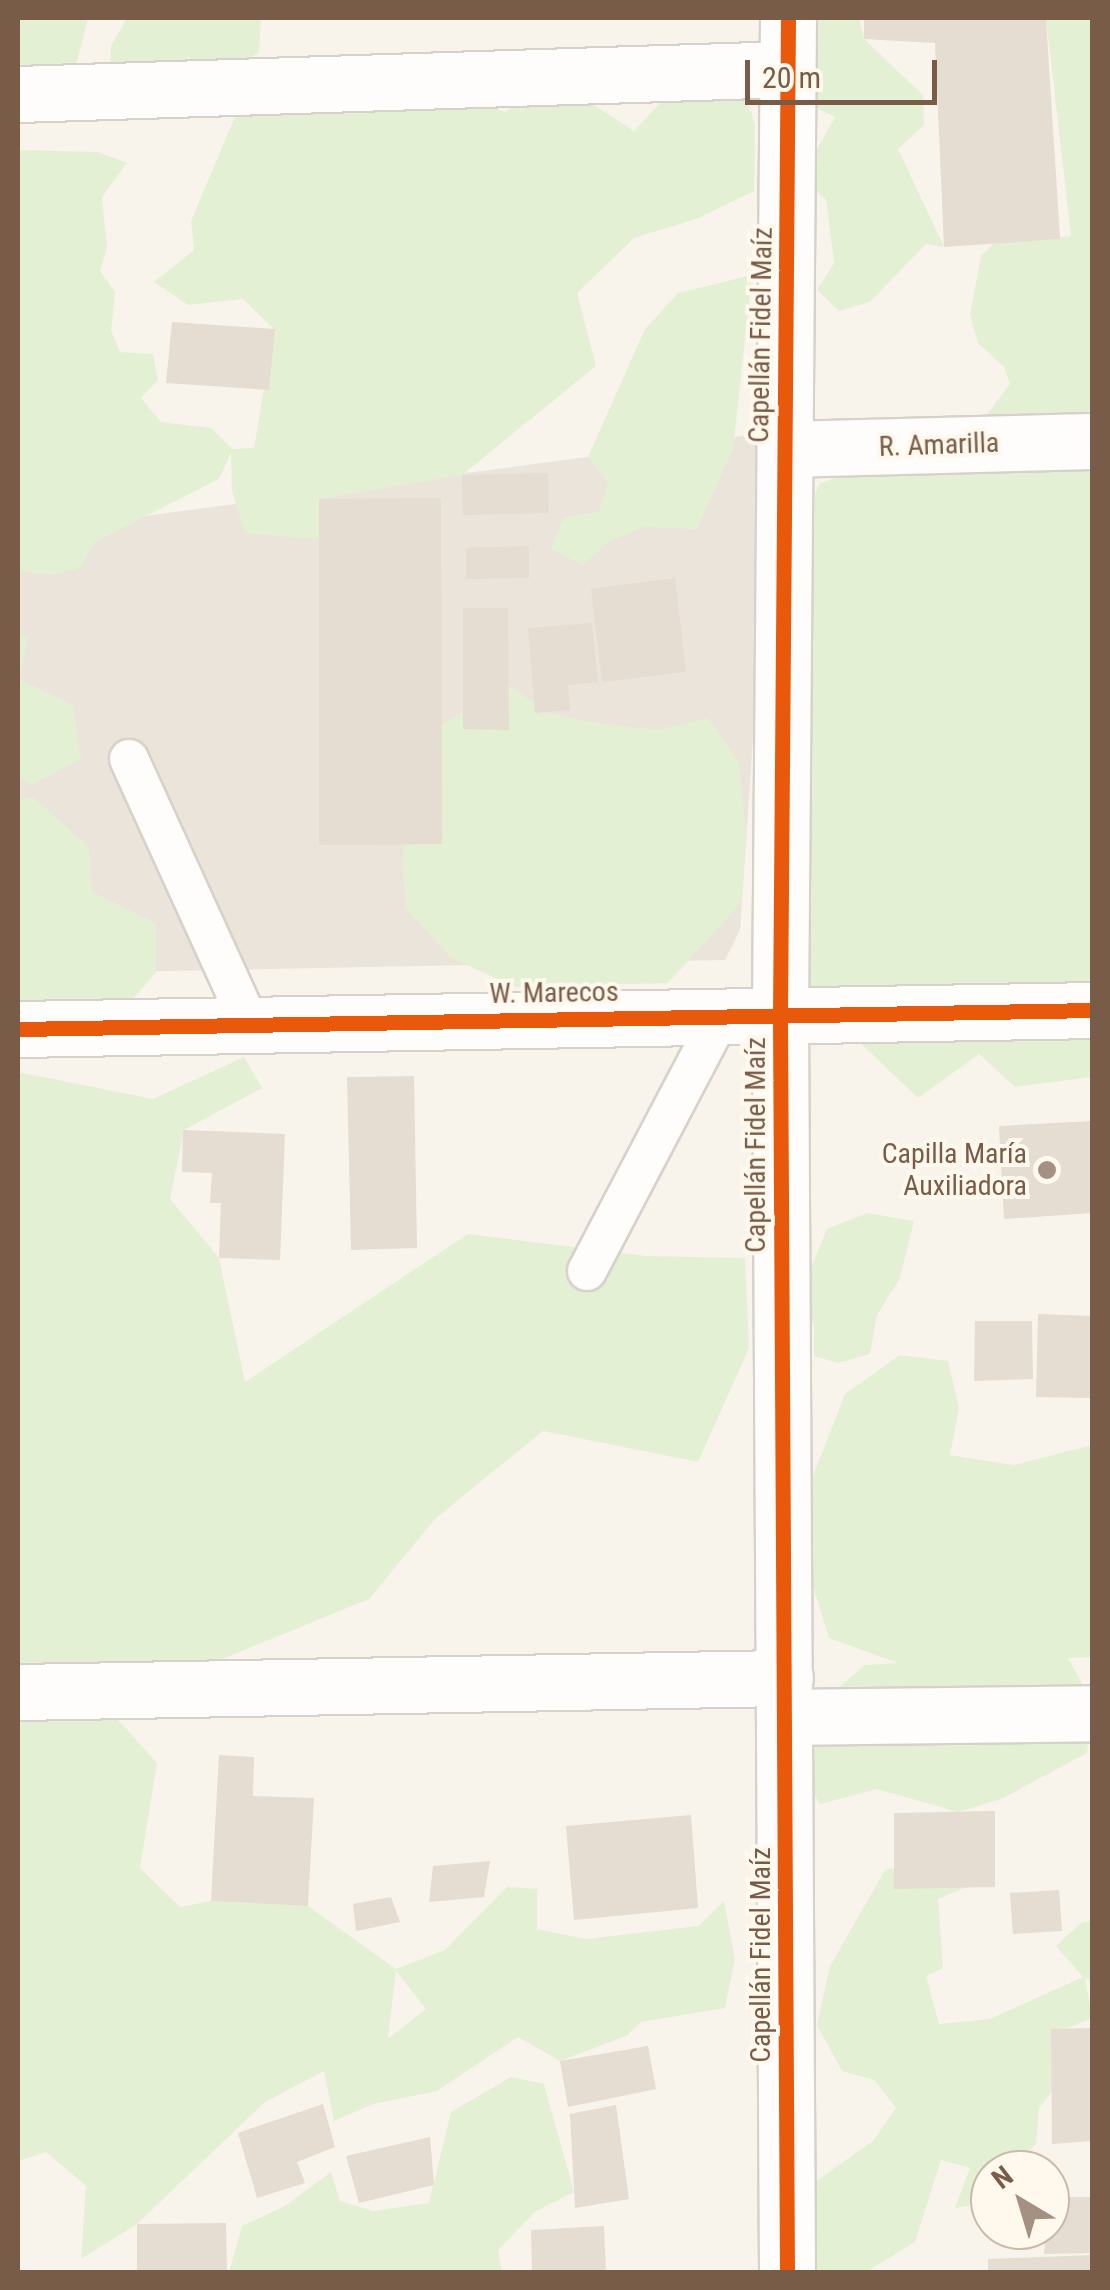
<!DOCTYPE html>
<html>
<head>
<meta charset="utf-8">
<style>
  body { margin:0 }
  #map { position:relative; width:1110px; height:2290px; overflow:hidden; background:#f8f4eb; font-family:"Roboto Condensed",sans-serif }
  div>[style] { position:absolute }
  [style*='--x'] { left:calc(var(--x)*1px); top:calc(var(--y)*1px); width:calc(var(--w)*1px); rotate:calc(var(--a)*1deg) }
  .industrial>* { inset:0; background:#ebe4db }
  .green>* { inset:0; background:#e3f0d4 }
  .building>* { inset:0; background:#e5dcd2 }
  .roads { filter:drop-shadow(2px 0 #d7d1c9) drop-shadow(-2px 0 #d7d1c9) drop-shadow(0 2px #d7d1c9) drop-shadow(0 -2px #d7d1c9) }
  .service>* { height:38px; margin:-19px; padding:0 19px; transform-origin:19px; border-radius:19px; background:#fefdfc }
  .minor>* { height:55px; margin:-27.5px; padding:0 27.5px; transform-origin:27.5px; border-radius:27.5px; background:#fefdfc }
  .cycleway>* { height:15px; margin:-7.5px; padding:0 7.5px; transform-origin:7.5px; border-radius:7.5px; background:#e8590c }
  .dots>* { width:28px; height:28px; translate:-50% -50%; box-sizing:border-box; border:5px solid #fff9ed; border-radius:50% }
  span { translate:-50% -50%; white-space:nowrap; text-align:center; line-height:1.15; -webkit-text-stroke:8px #fff9ed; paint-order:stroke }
  .street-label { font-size:28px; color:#795c48 }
  .poi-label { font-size:28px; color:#795c48 }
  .right { translate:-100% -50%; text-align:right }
  .frame { position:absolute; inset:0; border:20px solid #795c48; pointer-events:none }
  .north { position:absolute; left:970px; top:2150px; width:100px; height:100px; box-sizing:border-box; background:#fff9ed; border:2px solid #c9baab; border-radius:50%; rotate:322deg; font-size:28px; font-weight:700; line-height:40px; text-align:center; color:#795c48 }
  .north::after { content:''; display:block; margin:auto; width:35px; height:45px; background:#a59181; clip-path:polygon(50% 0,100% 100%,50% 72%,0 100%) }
  .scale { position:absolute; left:745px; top:60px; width:192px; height:45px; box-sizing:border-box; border:5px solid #795c48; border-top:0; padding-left:12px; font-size:30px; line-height:35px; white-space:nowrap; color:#795c48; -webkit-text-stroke:8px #fff9ed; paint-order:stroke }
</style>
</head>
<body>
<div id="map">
  <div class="industrial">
    <div style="clip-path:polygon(774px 432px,740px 930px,725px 960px,18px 974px,18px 533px)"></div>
  </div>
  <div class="green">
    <div style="clip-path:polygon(18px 18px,88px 18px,73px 77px,18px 108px)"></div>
    <div style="clip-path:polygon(127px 18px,261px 18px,259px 53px,221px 72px,187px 57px,162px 90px,110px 68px,111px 46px)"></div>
    <div style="clip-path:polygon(795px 18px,859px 18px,864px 39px,923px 95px,924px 125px,898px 149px,944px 247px,926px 244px,870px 302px,839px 311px,817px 290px,834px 263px,826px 200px,801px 178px,835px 117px,800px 100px)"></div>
    <div style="clip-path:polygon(1046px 18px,1092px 18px,1092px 1077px,1015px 1087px,979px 1054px,918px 1098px,829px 1013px,795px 995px,801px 532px,819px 484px,983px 420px,1010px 384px,1004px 367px,978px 343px,970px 315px,981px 256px,994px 243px,1071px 236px)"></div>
    <div style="clip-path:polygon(689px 72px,744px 88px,755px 125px,754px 191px,696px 219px,634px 238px,577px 293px,596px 366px,462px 475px,319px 499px,319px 540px,245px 533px,232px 491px,231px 452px,219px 479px,95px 542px,80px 568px,52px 575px,18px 571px,18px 150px,98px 152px,127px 163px,102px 197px,107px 248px,100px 271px,115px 292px,111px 331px,120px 352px,153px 354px,158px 380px,141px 398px,161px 422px,211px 428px,232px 449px,254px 448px,274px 329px,243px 299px,188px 305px,154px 282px,194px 250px,191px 221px,248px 86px,458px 96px,505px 112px,551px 77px,634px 131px)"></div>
    <div style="clip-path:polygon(752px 275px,733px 449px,697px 529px,643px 527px,609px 542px,582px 565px,551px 549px,563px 518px,599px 512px,608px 483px,588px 457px,645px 329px,678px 293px)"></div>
    <div style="clip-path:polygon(18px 631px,28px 638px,19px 679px,73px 705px,81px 759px,31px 785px,18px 777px)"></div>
    <div style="clip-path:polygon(508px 685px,548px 713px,590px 722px,657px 730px,708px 718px,739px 763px,746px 832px,742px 902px,668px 983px,515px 987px,450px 957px,406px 909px,402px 858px,426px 734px)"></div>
    <div style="clip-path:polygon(33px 797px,89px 847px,92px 892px,156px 923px,156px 972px,109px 1027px,18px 1056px,18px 800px)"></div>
    <div style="clip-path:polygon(evenodd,244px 1057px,262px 1088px,184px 1130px,170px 1199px,219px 1258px,245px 1382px,468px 1234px,646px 1256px,745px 1258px,749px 1348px,698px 1462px,543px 1431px,436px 1518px,369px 1599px,183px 1675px,118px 1720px,157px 1763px,140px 1868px,180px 1907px,211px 1901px,308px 1906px,396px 1969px,445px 1950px,507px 1887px,537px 1889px,537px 1929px,586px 1939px,699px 1926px,724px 1901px,735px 1959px,725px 2008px,641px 2022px,626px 2036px,560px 2061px,518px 2037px,437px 2091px,373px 2104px,334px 2121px,324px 2071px,265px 2102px,137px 2224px,81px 2259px,86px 2186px,46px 2152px,18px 2161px,18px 1072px,153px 1099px,244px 1057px,396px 1971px,426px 2009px,389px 2038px,388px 2037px,396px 1971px)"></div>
    <div style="clip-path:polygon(867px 1213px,914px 1221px,900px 1278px,877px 1315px,870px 1354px,838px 1363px,814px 1356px,814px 1327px,802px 1290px,827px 1229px)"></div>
    <div style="clip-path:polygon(900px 1355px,948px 1361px,959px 1408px,950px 1455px,1014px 1465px,1092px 1445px,1092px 1657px,1068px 1658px,1092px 1701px,1087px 1753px,1001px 1799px,958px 1812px,877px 1789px,820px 1804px,794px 1764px,821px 1703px,865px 1665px,898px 1663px,829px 1638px,800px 1543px,813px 1476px,845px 1394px)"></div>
    <div style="clip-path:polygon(920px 1862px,967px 1887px,938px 1899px,943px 1968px,926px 1976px,939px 2024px,990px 2019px,1083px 1977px,1056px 1946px,1082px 1922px,1092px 1921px,1092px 1981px,1085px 1978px,1092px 2018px,1065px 2029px,1066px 2073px,1039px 2108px,1036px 2144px,1009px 2170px,990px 2170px,990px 2202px,955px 2208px,970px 2168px,941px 2160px,915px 2242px,866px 2272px,800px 2272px,805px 2189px,873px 2141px,896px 2108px,874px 2080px,842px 2071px,817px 2025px,830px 1966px,885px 1870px)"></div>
    <div style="clip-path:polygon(511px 2077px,544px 2084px,574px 2192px,536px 2211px,498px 2250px,502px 2272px,229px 2272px,242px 2226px,285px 2206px,331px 2172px,340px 2201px,373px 2211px,429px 2203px,451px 2112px)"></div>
  </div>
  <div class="building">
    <div style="clip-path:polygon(864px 18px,1046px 18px,1060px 239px,944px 247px,935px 43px,864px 39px)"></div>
    <div style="clip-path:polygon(172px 322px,275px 329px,269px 390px,166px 383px)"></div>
    <div style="clip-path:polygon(548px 473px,549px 513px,463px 515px,462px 475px)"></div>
    <div style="clip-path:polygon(441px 498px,442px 844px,319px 845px,319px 499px)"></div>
    <div style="clip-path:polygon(529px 546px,529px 578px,466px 579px,466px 548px)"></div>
    <div style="clip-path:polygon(675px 578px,686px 672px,602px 682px,591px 589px)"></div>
    <div style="clip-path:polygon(463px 608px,508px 608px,509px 730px,463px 729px)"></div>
    <div style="clip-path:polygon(592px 623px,598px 682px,568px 685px,570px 710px,535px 713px,528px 628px)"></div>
    <div style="clip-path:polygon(414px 1076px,417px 1248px,351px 1250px,347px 1077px)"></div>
    <div style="clip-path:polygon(1092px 1121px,1092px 1213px,1004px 1219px,999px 1126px)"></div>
    <div style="clip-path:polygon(183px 1130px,285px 1134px,280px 1260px,219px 1258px,221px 1203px,210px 1203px,212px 1173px,182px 1172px)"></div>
    <div style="clip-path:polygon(1038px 1314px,1092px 1316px,1092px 1398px,1036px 1397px)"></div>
    <div style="clip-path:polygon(975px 1321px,1032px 1321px,1033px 1379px,974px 1381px)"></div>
    <div style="clip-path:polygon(219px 1755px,254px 1757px,253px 1796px,314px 1798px,308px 1906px,211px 1901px)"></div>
    <div style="clip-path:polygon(995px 1811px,995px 1887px,894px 1889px,894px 1813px)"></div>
    <div style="clip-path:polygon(691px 1815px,698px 1908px,574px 1920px,566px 1826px)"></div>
    <div style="clip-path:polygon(490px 1861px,484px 1897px,429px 1902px,433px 1866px)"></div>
    <div style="clip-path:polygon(1059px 1890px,1062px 1931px,1013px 1934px,1010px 1893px)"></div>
    <div style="clip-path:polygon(391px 1897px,400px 1922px,356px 1931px,353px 1904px)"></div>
    <div style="clip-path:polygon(1092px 2028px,1092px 2141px,1052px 2144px,1051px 2029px)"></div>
    <div style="clip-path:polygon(648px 2046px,656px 2089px,568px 2107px,560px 2061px)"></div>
    <div style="clip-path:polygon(323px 2104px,335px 2147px,297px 2162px,305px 2183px,257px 2198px,238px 2133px)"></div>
    <div style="clip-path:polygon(616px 2105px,629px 2199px,575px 2208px,570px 2114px)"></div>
    <div style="clip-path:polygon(430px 2137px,434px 2185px,359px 2203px,346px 2156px)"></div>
    <div style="clip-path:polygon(1050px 2197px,1092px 2197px,1092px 2253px,1044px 2254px)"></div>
    <div style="clip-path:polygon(226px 2223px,227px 2272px,137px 2272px,137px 2224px)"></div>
    <div style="clip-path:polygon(604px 2226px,606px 2272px,532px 2272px,531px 2230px)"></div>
    <div style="clip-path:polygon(1092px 2255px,1092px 2272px,988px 2272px,988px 2259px)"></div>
  </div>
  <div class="roads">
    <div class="service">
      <div style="--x:129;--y:759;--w:291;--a:65.5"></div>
      <div style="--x:587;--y:1271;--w:290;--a:-62.3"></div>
    </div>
    <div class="minor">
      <div style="--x:18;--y:94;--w:770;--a:-1.86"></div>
      <div style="--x:785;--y:449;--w:307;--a:-1.5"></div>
      <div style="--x:18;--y:1029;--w:1074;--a:-1.01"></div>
      <div style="--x:18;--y:1692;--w:767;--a:-1.05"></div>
      <div style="--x:785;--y:1717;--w:307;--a:-0.7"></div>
      <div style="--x:787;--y:2272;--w:1258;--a:-90.32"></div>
      <div style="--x:780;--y:1014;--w:996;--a:-89.54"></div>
    </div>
  </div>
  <div class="cycleway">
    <div style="--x:18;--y:1029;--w:1074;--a:-1.01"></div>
    <div style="--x:787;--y:2272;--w:1258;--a:-90.32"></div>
    <div style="--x:780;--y:1014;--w:996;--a:-89.54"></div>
  </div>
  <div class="dots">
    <div style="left:1047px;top:1170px;background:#a59181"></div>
  </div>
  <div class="street-label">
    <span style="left:761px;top:335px;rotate:-89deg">Capellán Fidel Maíz</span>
    <span style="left:939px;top:445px;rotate:-2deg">R. Amarilla</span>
    <span style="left:554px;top:993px;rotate:-1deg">W. Marecos</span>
    <span style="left:756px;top:1145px;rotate:-90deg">Capellán Fidel Maíz</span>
    <span style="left:761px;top:1955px;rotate:-90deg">Capellán Fidel Maíz</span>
  </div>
  <div class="poi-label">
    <span class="right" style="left:1027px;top:1170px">Capilla María<br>Auxiliadora</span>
  </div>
  <div class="frame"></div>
  <div class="north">N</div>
  <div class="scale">20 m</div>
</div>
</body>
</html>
